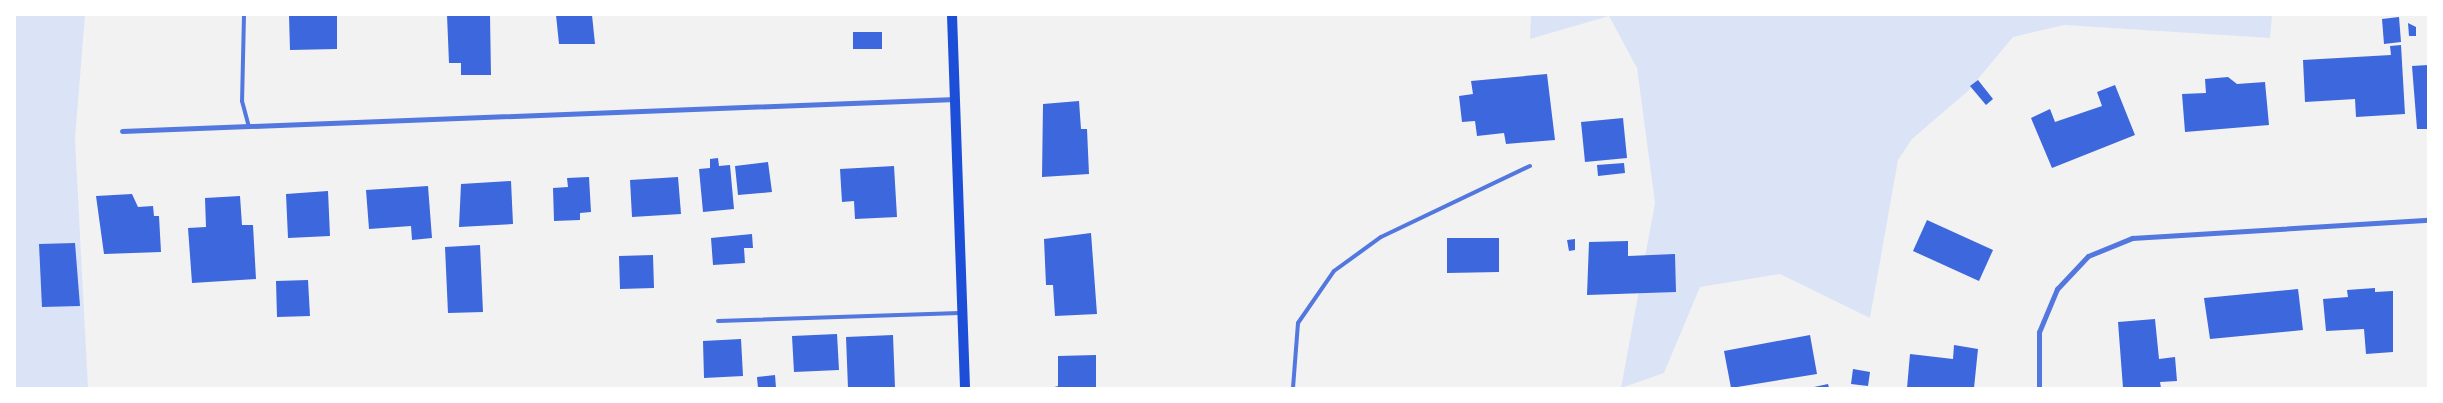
<!DOCTYPE html>
<html>
<head>
<meta charset="utf-8">
<style>
  body { margin:0 }
  #map { position:relative; width:2443px; height:403px; overflow:hidden; background:#f2f2f2; font-family:"Nunito Sans",sans-serif }
  div>[style] { position:absolute }
  [style*='--x'] { left:calc(var(--x)*1px); top:calc(var(--y)*1px); width:calc(var(--w)*1px); rotate:calc(var(--a)*1deg) }
  .green>* { inset:0; background:#dbe4f7 }
  .building>* { inset:0; background:#3d67dc }
  .service>* { height:4px; margin:-2px; padding:0 2px; transform-origin:2px; border-radius:2px; background:#5277de }
  .minor>* { height:5px; margin:-2.5px; padding:0 2.5px; transform-origin:2.5px; border-radius:2.5px; background:#5277de }
  .secondary>* { height:10px; margin:-5px; padding:0 5px; transform-origin:5px; border-radius:5px; background:#1d4ed8 }
  span { translate:-50% -50%; white-space:nowrap; text-align:center; line-height:1.15; -webkit-text-stroke:5px #fff; paint-order:stroke }
  .frame { position:absolute; inset:0; border:16px solid #fff; pointer-events:none }
</style>
</head>
<body>
<div id="map">
  <div class="green">
    <div style="clip-path:polygon(15px 15px,85px 15px,75px 139px,88px 388px,15px 388px)"></div>
    <div style="clip-path:polygon(1531px 15px,2272px 15px,2270px 38px,2064px 25px,2013px 37px,1968px 91px,1912px 139px,1898px 160px,1870px 318px,1780px 274px,1700px 287px,1664px 373px,1621px 388px,1655px 203px,1637px 68px,1609px 16px,1530px 39px)"></div>
  </div>
  <div class="building">
    <div style="clip-path:polygon(289px 15px,337px 15px,337px 49px,290px 50px)"></div>
    <div style="clip-path:polygon(447px 15px,490px 15px,491px 75px,461px 75px,461px 63px,449px 63px)"></div>
    <div style="clip-path:polygon(556px 15px,592px 15px,595px 44px,559px 44px)"></div>
    <div style="clip-path:polygon(2399px 17px,2401px 42px,2384px 44px,2382px 19px)"></div>
    <div style="clip-path:polygon(2408px 23px,2416px 27px,2416px 36px,2409px 36px)"></div>
    <div style="clip-path:polygon(853px 32px,882px 32px,882px 49px,853px 49px)"></div>
    <div style="clip-path:polygon(2401px 45px,2405px 114px,2356px 117px,2355px 99px,2305px 102px,2303px 60px,2391px 55px,2390px 46px)"></div>
    <div style="clip-path:polygon(2428px 65px,2428px 129px,2417px 129px,2412px 66px)"></div>
    <div style="clip-path:polygon(1547px 74px,1555px 140px,1506px 144px,1504px 133px,1477px 136px,1475px 121px,1462px 122px,1459px 96px,1473px 94px,1471px 81px)"></div>
    <div style="clip-path:polygon(2228px 77px,2237px 84px,2265px 82px,2269px 125px,2185px 132px,2182px 94px,2206px 93px,2205px 79px)"></div>
    <div style="clip-path:polygon(1978px 80px,1993px 99px,1986px 105px,1970px 86px)"></div>
    <div style="clip-path:polygon(2115px 85px,2135px 135px,2052px 168px,2031px 118px,2050px 109px,2055px 122px,2102px 106px,2097px 92px)"></div>
    <div style="clip-path:polygon(1079px 101px,1081px 129px,1087px 129px,1089px 174px,1042px 177px,1043px 104px)"></div>
    <div style="clip-path:polygon(1623px 118px,1627px 158px,1585px 162px,1581px 122px)"></div>
    <div style="clip-path:polygon(718px 158px,719px 166px,730px 165px,734px 209px,703px 212px,699px 169px,710px 168px,710px 159px)"></div>
    <div style="clip-path:polygon(768px 162px,772px 192px,738px 195px,735px 166px)"></div>
    <div style="clip-path:polygon(1624px 163px,1625px 173px,1598px 176px,1597px 165px)"></div>
    <div style="clip-path:polygon(894px 166px,897px 217px,855px 219px,854px 201px,842px 202px,840px 169px)"></div>
    <div style="clip-path:polygon(589px 177px,591px 212px,580px 213px,580px 220px,554px 221px,553px 188px,568px 187px,567px 178px)"></div>
    <div style="clip-path:polygon(678px 177px,681px 214px,632px 217px,630px 180px)"></div>
    <div style="clip-path:polygon(511px 181px,513px 224px,459px 227px,461px 184px)"></div>
    <div style="clip-path:polygon(428px 186px,432px 238px,412px 240px,411px 226px,369px 229px,366px 190px)"></div>
    <div style="clip-path:polygon(328px 191px,330px 236px,288px 238px,286px 194px)"></div>
    <div style="clip-path:polygon(132px 194px,138px 207px,153px 206px,154px 216px,159px 216px,161px 252px,104px 254px,96px 196px)"></div>
    <div style="clip-path:polygon(240px 196px,242px 225px,253px 225px,256px 279px,192px 283px,188px 228px,206px 227px,205px 198px)"></div>
    <div style="clip-path:polygon(1927px 220px,1993px 250px,1979px 281px,1913px 251px)"></div>
    <div style="clip-path:polygon(1091px 233px,1097px 314px,1055px 316px,1053px 285px,1046px 285px,1044px 239px)"></div>
    <div style="clip-path:polygon(752px 234px,753px 248px,744px 248px,745px 263px,713px 265px,711px 238px)"></div>
    <div style="clip-path:polygon(1447px 238px,1499px 238px,1499px 272px,1447px 273px)"></div>
    <div style="clip-path:polygon(1575px 239px,1575px 250px,1569px 251px,1567px 240px)"></div>
    <div style="clip-path:polygon(1628px 241px,1628px 256px,1675px 254px,1676px 292px,1587px 295px,1589px 242px)"></div>
    <div style="clip-path:polygon(75px 243px,80px 306px,42px 307px,39px 244px)"></div>
    <div style="clip-path:polygon(480px 245px,483px 312px,448px 313px,445px 247px)"></div>
    <div style="clip-path:polygon(653px 255px,654px 288px,620px 289px,619px 256px)"></div>
    <div style="clip-path:polygon(308px 280px,310px 316px,277px 317px,276px 281px)"></div>
    <div style="clip-path:polygon(2375px 288px,2375px 292px,2393px 291px,2393px 352px,2366px 354px,2364px 329px,2326px 331px,2323px 299px,2348px 297px,2347px 290px)"></div>
    <div style="clip-path:polygon(2298px 289px,2303px 330px,2210px 339px,2204px 298px)"></div>
    <div style="clip-path:polygon(2155px 319px,2159px 359px,2175px 357px,2177px 381px,2160px 382px,2161px 388px,2123px 388px,2118px 322px)"></div>
    <div style="clip-path:polygon(837px 334px,839px 370px,794px 372px,792px 336px)"></div>
    <div style="clip-path:polygon(893px 335px,895px 388px,848px 388px,846px 337px)"></div>
    <div style="clip-path:polygon(1810px 335px,1817px 374px,1731px 388px,1724px 351px)"></div>
    <div style="clip-path:polygon(741px 339px,743px 376px,704px 378px,703px 341px)"></div>
    <div style="clip-path:polygon(1954px 345px,1978px 349px,1974px 388px,1907px 388px,1910px 354px,1953px 359px)"></div>
    <div style="clip-path:polygon(1096px 355px,1096px 388px,1051px 388px,1058px 386px,1058px 356px)"></div>
    <div style="clip-path:polygon(1853px 369px,1870px 372px,1868px 386px,1851px 384px)"></div>
    <div style="clip-path:polygon(775px 375px,776px 388px,758px 388px,757px 377px)"></div>
    <div style="clip-path:polygon(1828px 384px,1829px 388px,1815px 388px,1814px 387px)"></div>
  </div>
  <div class="service">
    <div style="--x:244;--y:15;--w:86;--a:91.3"></div>
    <div style="--x:242;--y:101;--w:27;--a:75"></div>
    <div style="--x:718;--y:321;--w:242;--a:-1.9"></div>
    <div style="--x:1293;--y:388;--w:65;--a:-85.6"></div>
    <div style="--x:1298;--y:323;--w:63;--a:-55.3"></div>
    <div style="--x:1334;--y:271;--w:58;--a:-35.9"></div>
    <div style="--x:1381;--y:237;--w:165;--a:-25.5"></div>
  </div>
  <div class="minor">
    <div style="--x:122;--y:131;--w:834;--a:-2.2"></div>
    <div style="--x:2039;--y:388;--w:56;--a:-90"></div>
    <div style="--x:2039;--y:332;--w:47;--a:-67.3"></div>
    <div style="--x:2057;--y:289;--w:45;--a:-46.8"></div>
    <div style="--x:2088;--y:256;--w:48;--a:-22.2"></div>
    <div style="--x:2132;--y:238;--w:297;--a:-3.5"></div>
  </div>
  <div class="secondary">
    <div style="--x:952;--y:15;--w:373;--a:88"></div>
  </div>
  <div class="frame"></div>
</div>
</body>
</html>
